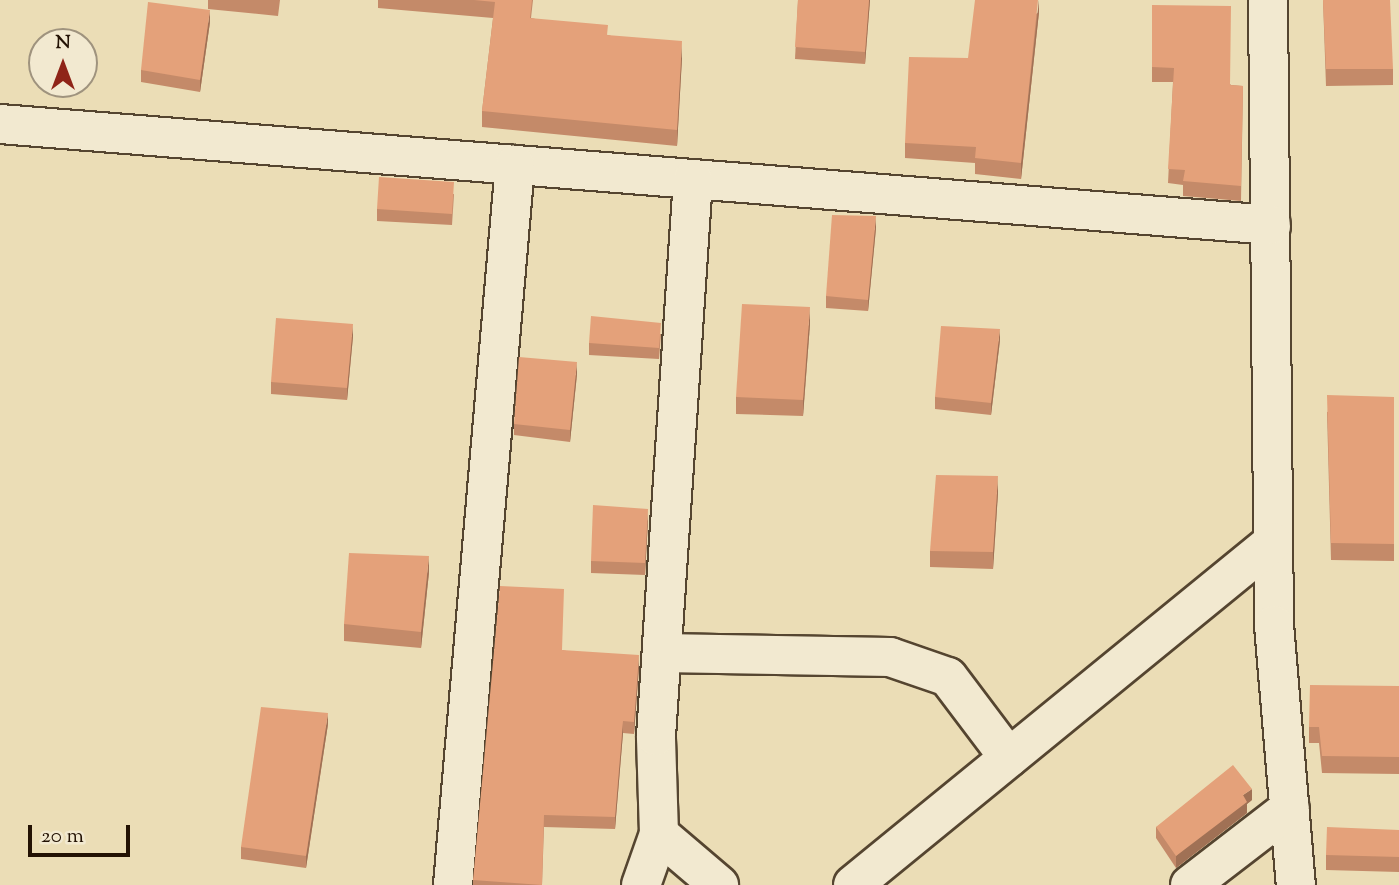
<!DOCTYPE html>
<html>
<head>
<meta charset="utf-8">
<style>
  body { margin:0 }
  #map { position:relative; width:1399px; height:885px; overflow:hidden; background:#ebddb6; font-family:"Sorts Mill Goudy",serif }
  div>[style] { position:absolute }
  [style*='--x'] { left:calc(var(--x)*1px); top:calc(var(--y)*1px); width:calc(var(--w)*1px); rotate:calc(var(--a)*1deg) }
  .roads { filter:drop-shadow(2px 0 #554530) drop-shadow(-2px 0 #554530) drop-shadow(0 2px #554530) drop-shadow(0 -2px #554530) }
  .minor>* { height:38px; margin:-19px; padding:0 19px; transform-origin:19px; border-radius:19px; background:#f2e9d0 }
  .wall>* { inset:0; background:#c48a69 }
  .shaded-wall>* { inset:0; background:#a07155 }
  .building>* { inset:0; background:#e4a17a }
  span { translate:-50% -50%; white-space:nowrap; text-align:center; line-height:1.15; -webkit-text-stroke:5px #f2e9d0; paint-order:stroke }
  .north { position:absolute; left:28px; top:28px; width:70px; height:70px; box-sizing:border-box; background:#f2e9d0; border:2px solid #9f937e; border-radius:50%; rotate:0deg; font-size:19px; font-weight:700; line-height:28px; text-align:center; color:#231204 }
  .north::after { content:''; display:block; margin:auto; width:24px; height:32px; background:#8f2418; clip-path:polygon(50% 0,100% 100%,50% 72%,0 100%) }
  .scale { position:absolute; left:28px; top:825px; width:102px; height:32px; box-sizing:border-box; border:4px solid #231204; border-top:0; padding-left:9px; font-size:21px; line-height:24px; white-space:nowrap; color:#231204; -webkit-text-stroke:5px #f2e9d0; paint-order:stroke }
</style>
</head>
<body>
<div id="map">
  <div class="roads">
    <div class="minor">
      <div style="--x:1268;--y:0;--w:625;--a:89.45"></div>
      <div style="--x:1274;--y:625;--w:261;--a:85.2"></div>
      <div style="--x:0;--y:124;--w:1275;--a:4.54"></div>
      <div style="--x:662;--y:653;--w:228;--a:1"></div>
      <div style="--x:890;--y:657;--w:61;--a:19"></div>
      <div style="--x:948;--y:677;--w:101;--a:53"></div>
      <div style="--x:659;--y:834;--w:79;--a:40.4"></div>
      <div style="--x:453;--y:885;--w:723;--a:-85.08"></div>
      <div style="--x:641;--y:885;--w:54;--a:-70.6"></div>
      <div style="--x:659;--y:834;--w:98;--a:-91.8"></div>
      <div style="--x:656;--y:736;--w:558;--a:-86.2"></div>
      <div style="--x:853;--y:885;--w:542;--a:-39.24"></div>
      <div style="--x:1190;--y:885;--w:126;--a:-37.6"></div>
    </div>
  </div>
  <div class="wall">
    <div style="clip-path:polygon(208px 0,280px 0,278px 16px,208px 9px)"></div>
    <div style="clip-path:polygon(378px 0,533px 0,531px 18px,608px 35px,682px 58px,677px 146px,482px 127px,482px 111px,493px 18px,378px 8px)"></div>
    <div style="clip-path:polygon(798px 0,870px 0,865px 64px,795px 59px)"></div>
    <div style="clip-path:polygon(1323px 0,1393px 69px,1393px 85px,1326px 86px)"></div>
    <div style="clip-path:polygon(1152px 5px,1231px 85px,1243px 86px,1241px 201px,1183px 196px,1183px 185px,1168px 183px,1173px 82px,1152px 82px)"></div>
    <div style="clip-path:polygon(1039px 12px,1021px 179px,975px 174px,975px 163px,905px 158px,905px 143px,968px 58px)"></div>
    <div style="clip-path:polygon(210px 22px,200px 92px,141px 82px,141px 70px)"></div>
    <div style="clip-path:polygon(454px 194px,452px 225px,377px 221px,377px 209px)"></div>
    <div style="clip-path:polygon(876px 228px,868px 311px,826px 308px,826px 296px)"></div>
    <div style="clip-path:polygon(810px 324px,803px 416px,736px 414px,736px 397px)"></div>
    <div style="clip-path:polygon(661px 334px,659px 359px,589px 355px,589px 343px)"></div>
    <div style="clip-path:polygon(353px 336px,347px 400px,271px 394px,271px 382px)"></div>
    <div style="clip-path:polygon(1000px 340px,991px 415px,935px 409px,935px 397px)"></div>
    <div style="clip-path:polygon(577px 374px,570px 442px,514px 435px,514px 424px)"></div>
    <div style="clip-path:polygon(1394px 397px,1394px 561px,1331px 560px,1327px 412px)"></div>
    <div style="clip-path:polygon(998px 493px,993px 569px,930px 567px,930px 551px)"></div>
    <div style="clip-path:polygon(648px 520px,645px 575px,591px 573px,591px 561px)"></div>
    <div style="clip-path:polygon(429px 572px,421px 648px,344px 641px,344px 624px)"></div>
    <div style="clip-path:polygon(562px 650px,639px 667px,634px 734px,623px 733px,615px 829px,544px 827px,542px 885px,473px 885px,473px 880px)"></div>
    <div style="clip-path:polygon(1399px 686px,1399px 774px,1322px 773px,1319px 743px,1309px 743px,1309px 727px)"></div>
    <div style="clip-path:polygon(328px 724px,306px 868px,241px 859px,241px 847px)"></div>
    <div style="clip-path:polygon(1252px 800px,1247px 804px,1247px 813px,1176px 868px,1156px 838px,1156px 827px)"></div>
    <div style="clip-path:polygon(1399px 830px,1399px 872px,1326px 870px,1326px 855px)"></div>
  </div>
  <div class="shaded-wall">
    <div style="clip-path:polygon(869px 0,870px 0,865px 64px,865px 52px)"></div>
    <div style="clip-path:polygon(1039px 0,1039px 12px,1021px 179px,1021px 163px)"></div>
    <div style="clip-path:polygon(210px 10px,210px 22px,200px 92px,200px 80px)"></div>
    <div style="clip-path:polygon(682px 41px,682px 58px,677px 146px,677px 130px)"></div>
    <div style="clip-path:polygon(876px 216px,876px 228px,868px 311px,868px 300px)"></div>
    <div style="clip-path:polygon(810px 307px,810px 324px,803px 416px,803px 400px)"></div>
    <div style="clip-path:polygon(353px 324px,353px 336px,347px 400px,347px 388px)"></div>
    <div style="clip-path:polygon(1000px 329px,1000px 340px,991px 415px,991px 403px)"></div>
    <div style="clip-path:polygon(577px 362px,577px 374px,570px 442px,570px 430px)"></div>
    <div style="clip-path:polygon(998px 476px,998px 493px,993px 569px,993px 552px)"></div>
    <div style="clip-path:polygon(648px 509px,648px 520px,645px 575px,645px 563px)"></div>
    <div style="clip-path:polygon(429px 556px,429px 572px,421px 648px,421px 632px)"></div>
    <div style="clip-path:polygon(639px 655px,639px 667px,634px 734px,634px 722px)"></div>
    <div style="clip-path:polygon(328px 713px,328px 724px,306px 868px,306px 856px)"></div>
    <div style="clip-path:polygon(623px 721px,623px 733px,615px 829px,615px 817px)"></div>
    <div style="clip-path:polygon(1252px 789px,1252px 800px,1247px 804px,1247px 813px,1176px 868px,1176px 856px,1243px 795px)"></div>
  </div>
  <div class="building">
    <div style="clip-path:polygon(474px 0,532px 0,530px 18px,608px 25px,607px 35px,682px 41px,677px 130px,482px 111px,495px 2px)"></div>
    <div style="clip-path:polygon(798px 0,869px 0,865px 52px,795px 47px)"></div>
    <div style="clip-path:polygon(975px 0,1038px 0,1021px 163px,975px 158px,976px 147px,905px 143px,909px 57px,968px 58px)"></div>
    <div style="clip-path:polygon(1323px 0,1390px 0,1393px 69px,1326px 69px)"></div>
    <div style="clip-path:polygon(148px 2px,210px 10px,200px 80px,141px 70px)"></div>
    <div style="clip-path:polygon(1152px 5px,1231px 6px,1230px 85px,1243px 86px,1241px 186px,1183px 181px,1185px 170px,1168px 169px,1174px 68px,1152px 67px)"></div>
    <div style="clip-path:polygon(379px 177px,454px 182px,452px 214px,377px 209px)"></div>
    <div style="clip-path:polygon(832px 215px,876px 216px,868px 300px,826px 296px)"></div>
    <div style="clip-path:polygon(742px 304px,810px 307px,803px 400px,736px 397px)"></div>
    <div style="clip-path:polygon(591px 316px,661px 323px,659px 348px,589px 343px)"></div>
    <div style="clip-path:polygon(276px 318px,353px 324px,347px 388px,271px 382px)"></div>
    <div style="clip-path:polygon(941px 326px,1000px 329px,991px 403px,935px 397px)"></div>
    <div style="clip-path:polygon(519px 357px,577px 362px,570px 430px,514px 424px)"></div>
    <div style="clip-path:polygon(1327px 395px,1394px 397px,1394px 544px,1331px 543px)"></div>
    <div style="clip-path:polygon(936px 475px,998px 476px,993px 552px,930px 551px)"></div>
    <div style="clip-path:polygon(593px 505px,648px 509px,645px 563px,591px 561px)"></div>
    <div style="clip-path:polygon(349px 553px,429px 556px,421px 632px,344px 624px)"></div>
    <div style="clip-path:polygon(500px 586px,564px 589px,562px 650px,639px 655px,634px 722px,623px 721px,615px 817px,544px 815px,542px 885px,473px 880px)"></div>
    <div style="clip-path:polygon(1310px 685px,1399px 686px,1399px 757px,1322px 756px,1319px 727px,1309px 727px)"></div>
    <div style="clip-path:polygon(261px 707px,328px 713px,306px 856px,241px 847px)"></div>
    <div style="clip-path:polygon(1233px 765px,1252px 789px,1243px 795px,1247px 802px,1176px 856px,1156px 827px)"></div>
    <div style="clip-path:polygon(1327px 827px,1399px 830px,1399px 857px,1326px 855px)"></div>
  </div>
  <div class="north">N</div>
  <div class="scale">20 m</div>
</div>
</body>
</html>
